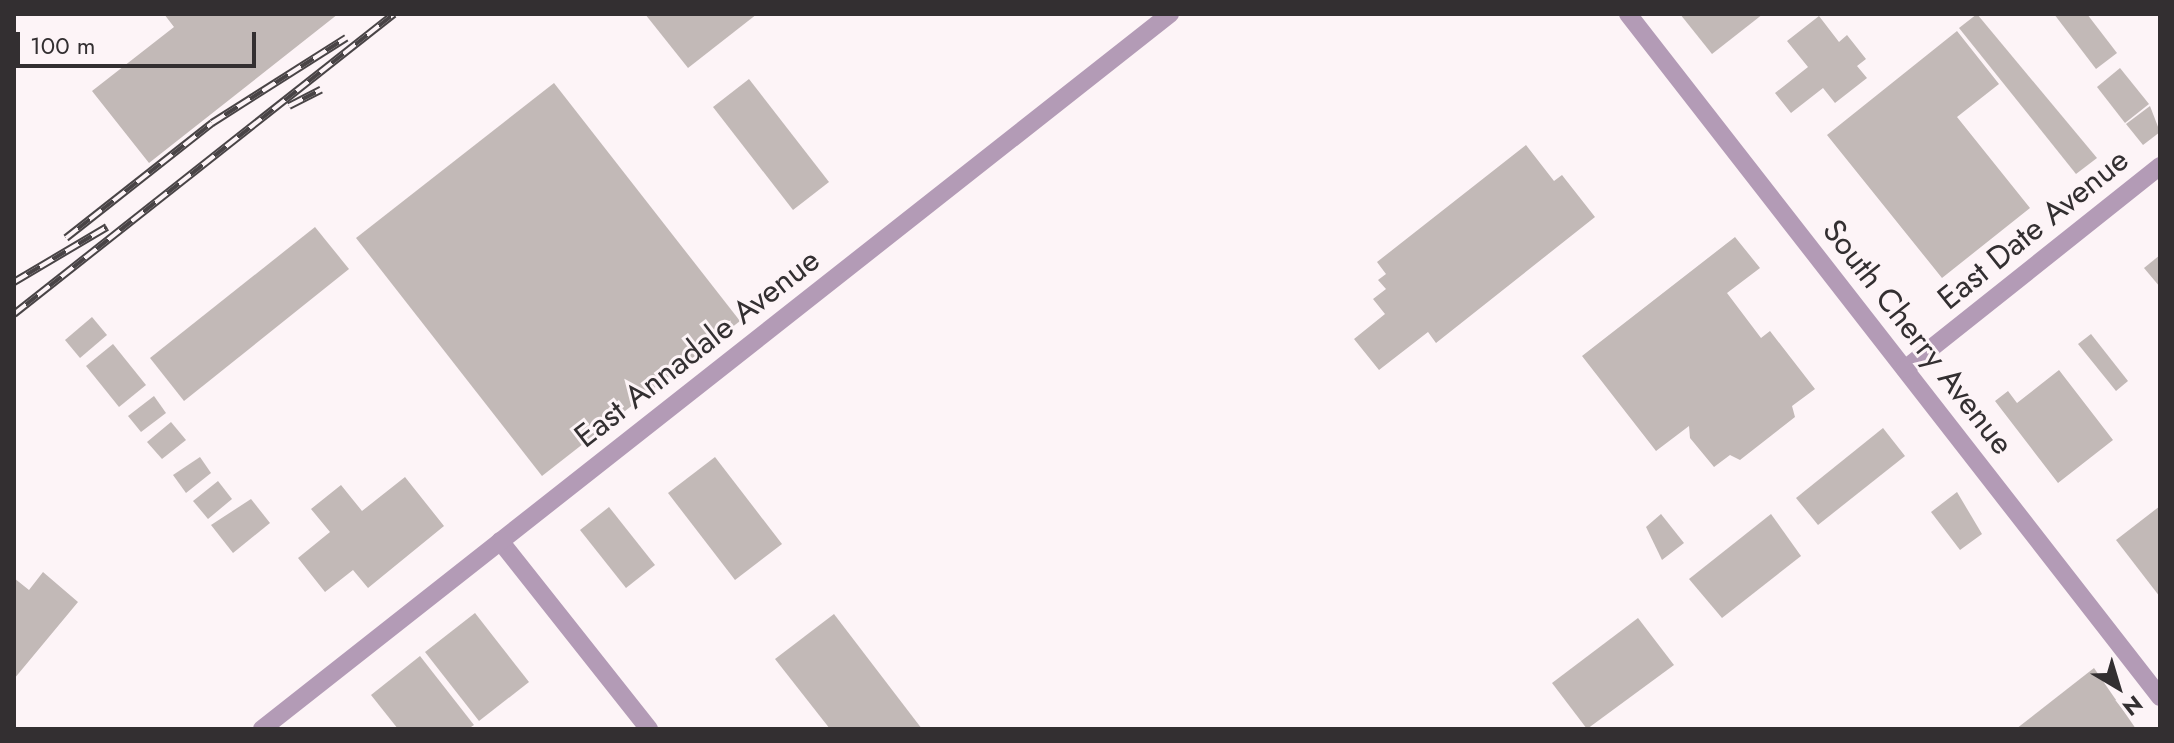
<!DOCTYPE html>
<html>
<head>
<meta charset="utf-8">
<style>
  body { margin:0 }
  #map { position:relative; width:2174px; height:743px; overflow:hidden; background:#fdf4f7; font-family:Jost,sans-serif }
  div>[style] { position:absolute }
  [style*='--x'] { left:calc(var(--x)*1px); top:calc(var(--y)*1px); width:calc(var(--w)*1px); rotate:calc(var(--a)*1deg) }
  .building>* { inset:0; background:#c2b9b7 }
  .street>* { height:18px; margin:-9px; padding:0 9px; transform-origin:9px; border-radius:9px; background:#b39bb6 }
  .rail>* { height:8px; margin-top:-4px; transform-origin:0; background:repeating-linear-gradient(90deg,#fdf4f7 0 15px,#494446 0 30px); box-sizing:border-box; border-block:2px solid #494446 }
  span { translate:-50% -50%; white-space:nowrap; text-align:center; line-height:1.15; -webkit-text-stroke:6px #fdf4f7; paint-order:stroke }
  .street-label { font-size:32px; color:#332f31 }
  .frame { position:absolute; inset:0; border:16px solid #332f31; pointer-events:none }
  .north { position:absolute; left:2078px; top:647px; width:80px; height:80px; -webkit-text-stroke:6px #fdf4f7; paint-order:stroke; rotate:142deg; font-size:22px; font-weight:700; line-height:32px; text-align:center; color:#332f31 }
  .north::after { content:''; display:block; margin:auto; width:28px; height:36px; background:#332f31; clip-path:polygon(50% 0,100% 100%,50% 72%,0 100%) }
  .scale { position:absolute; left:16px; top:32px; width:240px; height:36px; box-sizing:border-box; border:4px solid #332f31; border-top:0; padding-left:10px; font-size:24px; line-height:28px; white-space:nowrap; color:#332f31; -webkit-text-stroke:6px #fdf4f7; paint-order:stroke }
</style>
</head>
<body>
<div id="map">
  <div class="building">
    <div style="clip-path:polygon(164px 14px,338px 14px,149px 163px,92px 91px,174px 27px)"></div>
    <div style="clip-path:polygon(645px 14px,757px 14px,688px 68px)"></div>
    <div style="clip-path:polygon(1680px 14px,1763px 14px,1712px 54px)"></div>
    <div style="clip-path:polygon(1977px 14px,2097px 158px,2076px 174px,1959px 28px)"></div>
    <div style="clip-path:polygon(2054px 14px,2087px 14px,2117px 53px,2096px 69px)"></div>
    <div style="clip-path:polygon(1819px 16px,1839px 42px,1847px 35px,1866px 59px,1857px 66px,1867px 78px,1835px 103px,1823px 88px,1791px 113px,1775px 93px,1808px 67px,1787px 41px)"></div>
    <div style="clip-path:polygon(1957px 31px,1999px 84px,1957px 117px,2030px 208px,1942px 278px,1827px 135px)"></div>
    <div style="clip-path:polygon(2120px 68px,2149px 104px,2125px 123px,2097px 87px)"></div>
    <div style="clip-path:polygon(749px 79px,829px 182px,793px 210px,713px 107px)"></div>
    <div style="clip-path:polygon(554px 83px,740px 321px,542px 476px,356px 238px)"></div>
    <div style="clip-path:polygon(2150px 106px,2160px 132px,2143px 145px,2126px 124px)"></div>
    <div style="clip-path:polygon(1526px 145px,1554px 181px,1562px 175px,1595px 217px,1436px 343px,1428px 332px,1379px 370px,1354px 339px,1385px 314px,1373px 299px,1386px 289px,1378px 280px,1386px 274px,1377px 262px)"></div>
    <div style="clip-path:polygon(315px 227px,349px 269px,184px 401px,150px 358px)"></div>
    <div style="clip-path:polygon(1735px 237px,1760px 268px,1727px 293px,1761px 338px,1770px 331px,1815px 389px,1792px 406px,1795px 417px,1740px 460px,1730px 455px,1714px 467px,1690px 438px,1689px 426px,1656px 451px,1582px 356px)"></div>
    <div style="clip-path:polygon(2160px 255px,2160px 287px,2144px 268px)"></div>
    <div style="clip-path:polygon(92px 317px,107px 335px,80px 358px,65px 340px)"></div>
    <div style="clip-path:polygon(2091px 334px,2128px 381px,2116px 391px,2078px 344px)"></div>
    <div style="clip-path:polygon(113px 344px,146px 385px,119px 407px,86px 366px)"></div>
    <div style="clip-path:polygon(2059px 370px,2113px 440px,2058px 483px,1995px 401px,2008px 391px,2017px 403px)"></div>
    <div style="clip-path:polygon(154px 396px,166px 413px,141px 432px,128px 416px)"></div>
    <div style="clip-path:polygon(171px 422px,186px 440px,162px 459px,147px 442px)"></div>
    <div style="clip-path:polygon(1883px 428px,1905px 456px,1818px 525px,1796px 498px)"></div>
    <div style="clip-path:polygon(200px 457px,211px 473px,186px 493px,173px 475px)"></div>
    <div style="clip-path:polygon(715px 457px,782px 544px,735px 580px,668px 493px)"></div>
    <div style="clip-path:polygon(405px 477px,444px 526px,368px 588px,353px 570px,325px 592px,298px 558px,330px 532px,311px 509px,341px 485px,362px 511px)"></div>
    <div style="clip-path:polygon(218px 481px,232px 499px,208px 519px,193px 501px)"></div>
    <div style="clip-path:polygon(1957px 492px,1982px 534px,1960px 550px,1931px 512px)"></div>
    <div style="clip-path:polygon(251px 499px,270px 523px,233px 553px,211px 525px)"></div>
    <div style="clip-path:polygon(2160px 506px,2160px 597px,2116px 540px)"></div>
    <div style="clip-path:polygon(609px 507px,655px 565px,626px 588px,580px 530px)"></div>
    <div style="clip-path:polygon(1661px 514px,1684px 543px,1662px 560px,1646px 527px)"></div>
    <div style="clip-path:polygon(1771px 514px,1801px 556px,1722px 618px,1689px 579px)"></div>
    <div style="clip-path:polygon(43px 572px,78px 602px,14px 679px,14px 578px,29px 590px)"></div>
    <div style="clip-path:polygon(475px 613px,529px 682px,479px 721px,425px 652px)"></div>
    <div style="clip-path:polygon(834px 614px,922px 729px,830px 729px,775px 659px)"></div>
    <div style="clip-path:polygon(1638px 618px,1674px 665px,1587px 729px,1552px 683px)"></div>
    <div style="clip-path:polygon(420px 656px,474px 725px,468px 729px,398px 729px,371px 695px)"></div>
    <div style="clip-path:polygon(2094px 668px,2136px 729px,2016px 729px)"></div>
  </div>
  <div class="street">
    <div style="--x:1628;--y:14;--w:866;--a:52.08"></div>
    <div style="--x:1905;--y:369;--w:326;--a:-38.5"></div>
    <div style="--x:500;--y:541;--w:240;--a:51.6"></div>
    <div style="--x:262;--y:729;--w:1156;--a:-38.22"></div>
  </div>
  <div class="rail">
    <div style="--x:289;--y:106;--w:36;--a:-27"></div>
    <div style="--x:66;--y:238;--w:186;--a:-38.2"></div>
    <div style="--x:212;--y:123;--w:159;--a:-32.4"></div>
    <div style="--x:14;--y:282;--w:108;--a:-30.6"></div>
    <div style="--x:14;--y:314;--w:484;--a:-38.3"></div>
  </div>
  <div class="street-label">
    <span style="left:2033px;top:229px;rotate:-39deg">East Date Avenue</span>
    <span style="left:1918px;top:337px;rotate:52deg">South Cherry Avenue</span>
    <span style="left:697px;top:348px;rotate:-38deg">East Annadale Avenue</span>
  </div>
  <div class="frame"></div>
  <div class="north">N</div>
  <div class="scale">100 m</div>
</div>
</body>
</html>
